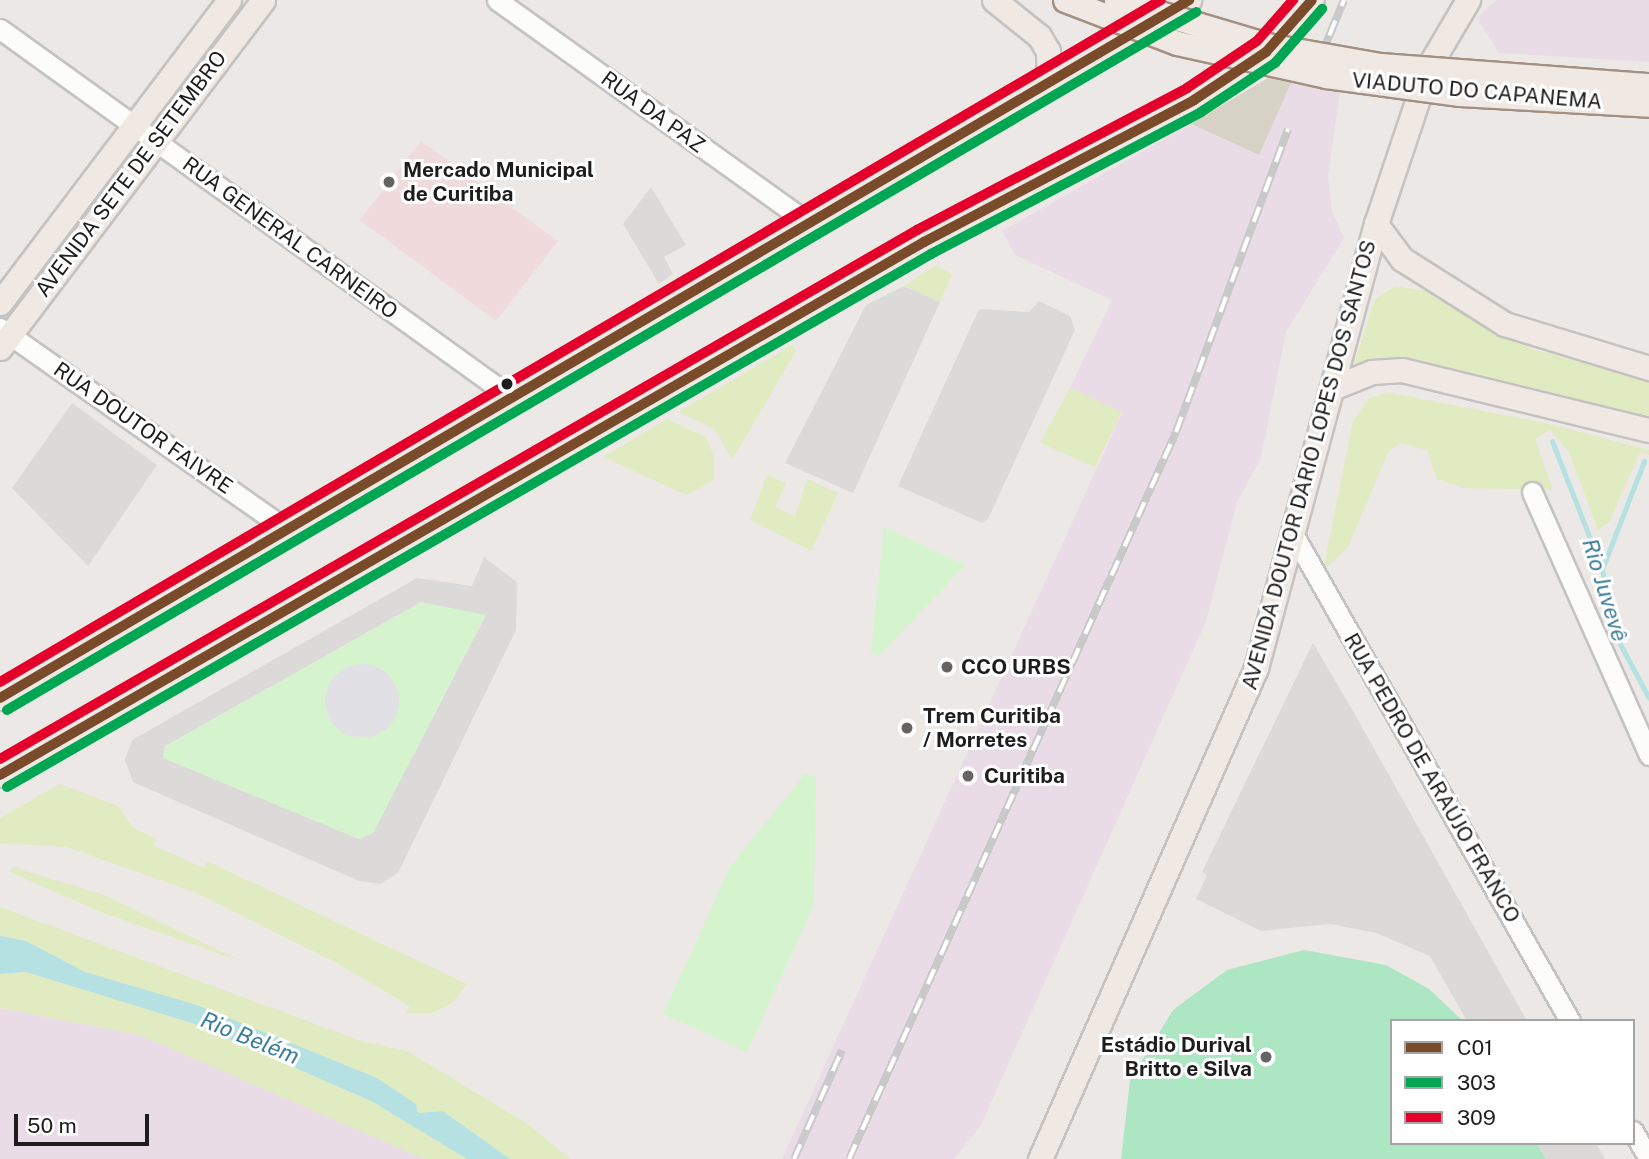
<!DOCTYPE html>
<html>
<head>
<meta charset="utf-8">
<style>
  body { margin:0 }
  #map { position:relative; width:1649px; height:1159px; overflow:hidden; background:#ece8e5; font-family:"Public Sans",sans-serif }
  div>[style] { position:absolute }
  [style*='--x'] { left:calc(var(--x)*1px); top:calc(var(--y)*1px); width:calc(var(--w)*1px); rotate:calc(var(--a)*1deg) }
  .commercial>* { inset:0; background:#efdbdc }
  .industrial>* { inset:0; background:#eadce7 }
  .construction>* { inset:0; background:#d6d2c6 }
  .grass>* { inset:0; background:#e0ebc1 }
  .park>* { inset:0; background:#d5f4ce }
  .pitch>* { inset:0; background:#ade6c3 }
  .parking>* { inset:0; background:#dcdad9 }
  .plaza>* { inset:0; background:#e0e0e5 }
  .round { border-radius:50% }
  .water>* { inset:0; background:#b6e1e2 }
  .stream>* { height:5px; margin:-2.5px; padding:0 2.5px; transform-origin:2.5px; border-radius:2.5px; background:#b6e1e2 }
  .roads { filter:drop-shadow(2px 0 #c4c3c1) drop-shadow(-2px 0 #c4c3c1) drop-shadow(0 2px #c4c3c1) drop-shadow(0 -2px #c4c3c1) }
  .minor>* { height:19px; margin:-9.5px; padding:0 9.5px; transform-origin:9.5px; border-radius:9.5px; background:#fcfcfb }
  .major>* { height:23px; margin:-11.5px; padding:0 11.5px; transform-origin:11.5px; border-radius:11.5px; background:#f0e8e3 }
  .rail>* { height:8px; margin-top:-4px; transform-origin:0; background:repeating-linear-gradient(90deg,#fff 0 16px,#cac9c9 0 32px); box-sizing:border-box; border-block:2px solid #cac9c9 }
  .bridges { filter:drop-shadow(2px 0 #a29182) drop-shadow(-2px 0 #a29182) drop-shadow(0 2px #a29182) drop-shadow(0 -2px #a29182) }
  .major-bridge>* { height:23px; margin:-11.5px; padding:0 11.5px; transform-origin:11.5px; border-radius:11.5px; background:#f0e8e3 }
  .bus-1>* { height:10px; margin:-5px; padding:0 5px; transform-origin:5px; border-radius:5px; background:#7a4b2a }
  .bus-2>* { height:10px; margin:-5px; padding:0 5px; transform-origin:5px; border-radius:5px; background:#00a651 }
  .bus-3>* { height:10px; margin:-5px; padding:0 5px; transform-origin:5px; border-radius:5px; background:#e4002b }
  .dots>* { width:19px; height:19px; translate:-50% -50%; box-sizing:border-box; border:4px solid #fff; border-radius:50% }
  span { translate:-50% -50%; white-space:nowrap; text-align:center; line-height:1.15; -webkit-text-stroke:6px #fff; paint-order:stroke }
  .street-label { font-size:21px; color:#1d1d1d }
  .poi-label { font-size:21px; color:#1d1d1d; font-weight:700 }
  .left { translate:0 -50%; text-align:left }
  .right { translate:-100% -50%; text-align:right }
  .water-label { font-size:23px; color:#3c7d9b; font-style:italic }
  .legend { position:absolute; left:1390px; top:1019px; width:245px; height:126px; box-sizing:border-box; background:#fff; border:2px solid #a5a5a5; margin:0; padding:9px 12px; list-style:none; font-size:21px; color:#1d1d1d }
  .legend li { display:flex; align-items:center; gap:14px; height:35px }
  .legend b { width:35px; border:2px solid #a5a5a5 }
  .scale { position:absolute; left:14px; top:1114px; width:135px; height:32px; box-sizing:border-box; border:4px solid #1d1d1d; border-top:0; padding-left:9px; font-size:21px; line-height:24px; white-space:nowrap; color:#1d1d1d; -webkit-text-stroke:5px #fff; paint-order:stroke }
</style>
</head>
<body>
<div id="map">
  <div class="commercial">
    <div style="clip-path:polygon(421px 141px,558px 241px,496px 321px,360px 220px)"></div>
  </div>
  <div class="industrial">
    <div style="clip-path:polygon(1496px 0,1649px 0,1649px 62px,1499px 53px,1477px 18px)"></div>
    <div style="clip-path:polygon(1291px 83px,1340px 92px,1328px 176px,1332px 211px,1344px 238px,1286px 332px,1261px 458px,1237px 502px,1206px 621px,981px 1125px,954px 1159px,782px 1159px,1122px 413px,1070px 388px,1112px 300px,1015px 255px,1002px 231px,1191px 124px,1258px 155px)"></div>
    <div style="clip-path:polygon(0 1008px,140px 1035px,260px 1075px,432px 1159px,0 1159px)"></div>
  </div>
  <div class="construction">
    <div style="clip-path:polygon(1268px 78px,1291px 83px,1259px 155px,1191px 124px)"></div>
  </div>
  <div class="grass">
    <div style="clip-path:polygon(936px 265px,952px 274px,940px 302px,904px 286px)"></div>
    <div style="clip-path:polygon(1395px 286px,1431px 292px,1532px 349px,1649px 379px,1649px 421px,1373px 361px,1354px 364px,1375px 299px)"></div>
    <div style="clip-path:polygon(792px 345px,796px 351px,732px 460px,715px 429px,678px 412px)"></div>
    <div style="clip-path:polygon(1070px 388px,1122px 412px,1095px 467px,1040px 443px)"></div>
    <div style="clip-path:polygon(1387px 392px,1549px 424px,1649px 450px,1649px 455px,1640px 452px,1609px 522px,1598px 530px,1569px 452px,1550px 430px,1535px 439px,1553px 490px,1464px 488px,1437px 479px,1427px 450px,1401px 443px,1388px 452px,1348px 547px,1323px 571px,1353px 421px,1368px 399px)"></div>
    <div style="clip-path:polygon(667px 419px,706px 437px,714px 458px,714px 480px,687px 495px,603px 457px)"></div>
    <div style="clip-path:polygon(767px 475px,786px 483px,775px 507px,795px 517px,807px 479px,838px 493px,811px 551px,750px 520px)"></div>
    <div style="clip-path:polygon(60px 784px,118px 806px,132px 827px,157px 839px,154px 846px,204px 868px,207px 861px,467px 984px,452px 1003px,433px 1013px,406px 1013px,410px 1006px,333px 961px,194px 892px,67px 847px,0 843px,0 818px)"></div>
    <div style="clip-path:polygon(13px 867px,104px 895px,243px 962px,98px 911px,10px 872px)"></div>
    <div style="clip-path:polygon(0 907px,361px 1041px,407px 1051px,528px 1124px,570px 1159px,510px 1159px,444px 1111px,417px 1113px,377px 1078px,197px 1005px,85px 972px,26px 941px,0 936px)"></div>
    <div style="clip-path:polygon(26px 972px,195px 1024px,373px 1102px,467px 1159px,424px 1159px,140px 1035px,0 1008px,0 974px)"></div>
  </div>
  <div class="park">
    <div style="clip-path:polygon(884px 527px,965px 565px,879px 656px,871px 652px)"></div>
    <div style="clip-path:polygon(evenodd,421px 602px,486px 614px,373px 833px,359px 839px,162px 758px,165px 746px,421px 602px,361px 664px,383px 670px,399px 701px,390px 725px,333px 724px,326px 712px,325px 701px,361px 664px)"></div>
    <div style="clip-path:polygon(805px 774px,816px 777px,814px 905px,747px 1052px,663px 1014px,730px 867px)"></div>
  </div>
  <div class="pitch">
    <div style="clip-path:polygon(1304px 950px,1386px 965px,1429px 989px,1463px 1021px,1392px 1021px,1392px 1143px,1537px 1143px,1546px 1159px,1121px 1159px,1130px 1080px,1173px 1010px,1227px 970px)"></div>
  </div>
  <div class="parking">
    <div style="clip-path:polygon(651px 187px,686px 245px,664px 257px,673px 274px,659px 284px,623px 224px)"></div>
    <div style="clip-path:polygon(904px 286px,940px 302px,853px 493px,785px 463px,866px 305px)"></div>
    <div style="clip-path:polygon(1039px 301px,1070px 316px,1075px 330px,988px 519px,982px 523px,898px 486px,979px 309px,1029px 312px)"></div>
    <div style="clip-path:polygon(72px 403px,157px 465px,88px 566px,12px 488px)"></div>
    <div style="clip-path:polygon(evenodd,484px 557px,517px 582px,516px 630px,398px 873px,381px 884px,359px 881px,133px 782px,125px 760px,132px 740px,417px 578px,472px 586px,484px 557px,421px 602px,486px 615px,373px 833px,359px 839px,163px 758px,165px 746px,421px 602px)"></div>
    <div style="clip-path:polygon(1313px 643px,1353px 711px,1527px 1021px,1467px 1021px,1430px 956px,1376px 933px,1330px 924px,1261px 931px,1196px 899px,1207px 875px,1202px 872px)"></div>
    <div style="clip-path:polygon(1537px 1143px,1596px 1143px,1605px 1159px,1546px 1159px)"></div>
  </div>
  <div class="plaza">
    <div class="round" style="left:325px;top:664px;width:74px;height:74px"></div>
  </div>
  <div class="water">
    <div style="clip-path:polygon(0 936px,26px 941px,85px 972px,197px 1005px,377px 1078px,416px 1104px,418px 1113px,443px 1111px,510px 1159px,467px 1159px,373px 1102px,195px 1024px,26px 972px,0 974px)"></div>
  </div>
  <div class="stream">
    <div style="--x:1552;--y:441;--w:137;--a:68.7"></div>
    <div style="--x:1602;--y:569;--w:61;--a:80.5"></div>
    <div style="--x:1612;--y:629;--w:78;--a:61.8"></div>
    <div style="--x:1602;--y:569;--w:116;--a:-68.7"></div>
  </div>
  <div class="roads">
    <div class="minor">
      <div style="--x:497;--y:0;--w:383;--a:35.6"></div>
      <div style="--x:0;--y:29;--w:630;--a:35.76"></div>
      <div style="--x:0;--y:328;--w:350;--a:35.1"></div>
      <div style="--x:1532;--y:492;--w:288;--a:66"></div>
      <div style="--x:1293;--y:534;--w:560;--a:60.37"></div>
      <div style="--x:1633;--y:1131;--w:32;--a:60"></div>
    </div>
    <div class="major">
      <div style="--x:994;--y:0;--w:58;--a:38.7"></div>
      <div style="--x:1039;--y:36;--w:17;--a:59"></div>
      <div style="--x:1048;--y:51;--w:31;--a:88"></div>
      <div style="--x:1376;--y:224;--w:44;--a:53.4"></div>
      <div style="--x:1402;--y:259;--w:122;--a:32.3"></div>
      <div style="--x:1505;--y:324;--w:151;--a:17"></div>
      <div style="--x:0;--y:303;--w:380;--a:-52.9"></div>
      <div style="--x:0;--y:348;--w:436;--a:-52.9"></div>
      <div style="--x:1332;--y:388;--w:43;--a:-21.8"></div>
      <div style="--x:1372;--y:372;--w:30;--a:-4"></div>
      <div style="--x:1402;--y:370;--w:254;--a:13.7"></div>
      <div style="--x:0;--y:698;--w:1379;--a:-30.41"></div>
      <div style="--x:0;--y:775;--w:1067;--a:-29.98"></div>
      <div style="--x:924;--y:242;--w:305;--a:-27.7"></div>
      <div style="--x:1194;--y:100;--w:87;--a:-33.7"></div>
      <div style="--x:1266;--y:52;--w:69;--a:-48.5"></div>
      <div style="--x:1040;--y:1159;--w:536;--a:-66.25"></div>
      <div style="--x:1256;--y:668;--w:460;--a:-74.9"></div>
      <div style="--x:1376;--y:224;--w:167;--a:-71.5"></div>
      <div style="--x:1429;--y:66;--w:77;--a:-59.4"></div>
    </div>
  </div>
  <div class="rail">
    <div style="--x:1317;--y:65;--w:70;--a:-67.4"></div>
    <div style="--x:794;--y:1159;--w:119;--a:-66.2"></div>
    <div style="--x:849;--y:1159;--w:797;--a:-65.78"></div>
    <div style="--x:1176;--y:432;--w:323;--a:-69.7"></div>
  </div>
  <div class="bridges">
    <div class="major-bridge">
      <div style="--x:1065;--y:0;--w:120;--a:21"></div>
      <div style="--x:1177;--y:43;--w:153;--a:12.5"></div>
      <div style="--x:1326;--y:76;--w:135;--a:7.7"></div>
      <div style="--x:1460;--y:94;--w:189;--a:3.3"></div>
      <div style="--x:1116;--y:0;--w:158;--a:16.6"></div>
      <div style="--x:1267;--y:45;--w:115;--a:10"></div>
      <div style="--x:1380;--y:65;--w:270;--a:4.3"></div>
    </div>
  </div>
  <div class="bus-1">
    <div style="--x:0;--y:698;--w:1379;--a:-30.41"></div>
    <div style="--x:0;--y:775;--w:1067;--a:-29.98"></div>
    <div style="--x:924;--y:242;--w:305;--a:-27.7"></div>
    <div style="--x:1194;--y:100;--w:87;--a:-33.7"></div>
    <div style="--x:1266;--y:52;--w:69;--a:-48.5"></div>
  </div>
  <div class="bus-2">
    <div style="--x:7;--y:710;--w:1379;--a:-30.41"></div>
    <div style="--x:7;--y:787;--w:1067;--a:-29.98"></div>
    <div style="--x:931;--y:254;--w:305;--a:-27.7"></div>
    <div style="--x:1201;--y:112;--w:89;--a:-33.5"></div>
    <div style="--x:1275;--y:63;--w:72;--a:-49"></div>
  </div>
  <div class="bus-3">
    <div style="--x:0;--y:682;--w:1346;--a:-30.43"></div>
    <div style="--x:0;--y:759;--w:1059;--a:-29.98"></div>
    <div style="--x:917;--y:230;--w:305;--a:-27.7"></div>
    <div style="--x:1187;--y:88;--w:84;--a:-33.9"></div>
    <div style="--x:1257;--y:41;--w:55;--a:-48.7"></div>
  </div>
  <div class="dots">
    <div style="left:389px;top:182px;background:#656463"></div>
    <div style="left:507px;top:384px;background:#1d1d1d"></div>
    <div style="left:947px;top:667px;background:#656463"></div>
    <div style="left:907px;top:728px;background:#656463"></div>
    <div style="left:968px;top:776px;background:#656463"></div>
    <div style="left:1266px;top:1057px;background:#656463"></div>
  </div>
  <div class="street-label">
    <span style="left:1477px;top:91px;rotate:5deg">VIADUTO DO CAPANEMA</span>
    <span style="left:653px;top:112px;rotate:36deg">RUA DA PAZ</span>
    <span style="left:131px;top:174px;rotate:-53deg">AVENIDA SETE DE SETEMBRO</span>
    <span style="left:290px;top:238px;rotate:36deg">RUA GENERAL CARNEIRO</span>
    <span style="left:143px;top:428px;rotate:35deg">RUA DOUTOR FAIVRE</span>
    <span style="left:1309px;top:465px;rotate:-75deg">AVENIDA DOUTOR DARIO LOPES DOS SANTOS</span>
    <span style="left:1432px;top:778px;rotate:60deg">RUA PEDRO DE ARAÚJO FRANCO</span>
  </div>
  <div class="poi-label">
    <span class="left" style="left:403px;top:182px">Mercado Municipal<br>de Curitiba</span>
    <span class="left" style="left:961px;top:667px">CCO URBS</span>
    <span class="left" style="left:923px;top:728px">Trem Curitiba<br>/ Morretes</span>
    <span class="left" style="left:984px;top:776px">Curitiba</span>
    <span class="right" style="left:1252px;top:1057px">Estádio Durival<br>Britto e Silva</span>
  </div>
  <div class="water-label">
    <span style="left:1605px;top:590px;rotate:73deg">Rio Juvevê</span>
    <span style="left:250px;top:1038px;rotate:22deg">Rio Belém</span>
  </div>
  <ul class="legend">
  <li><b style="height:9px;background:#7a4b2a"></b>C01</li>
  <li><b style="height:9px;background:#00a651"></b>303</li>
  <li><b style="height:9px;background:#e4002b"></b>309</li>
  </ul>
  <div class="scale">50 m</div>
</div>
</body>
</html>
